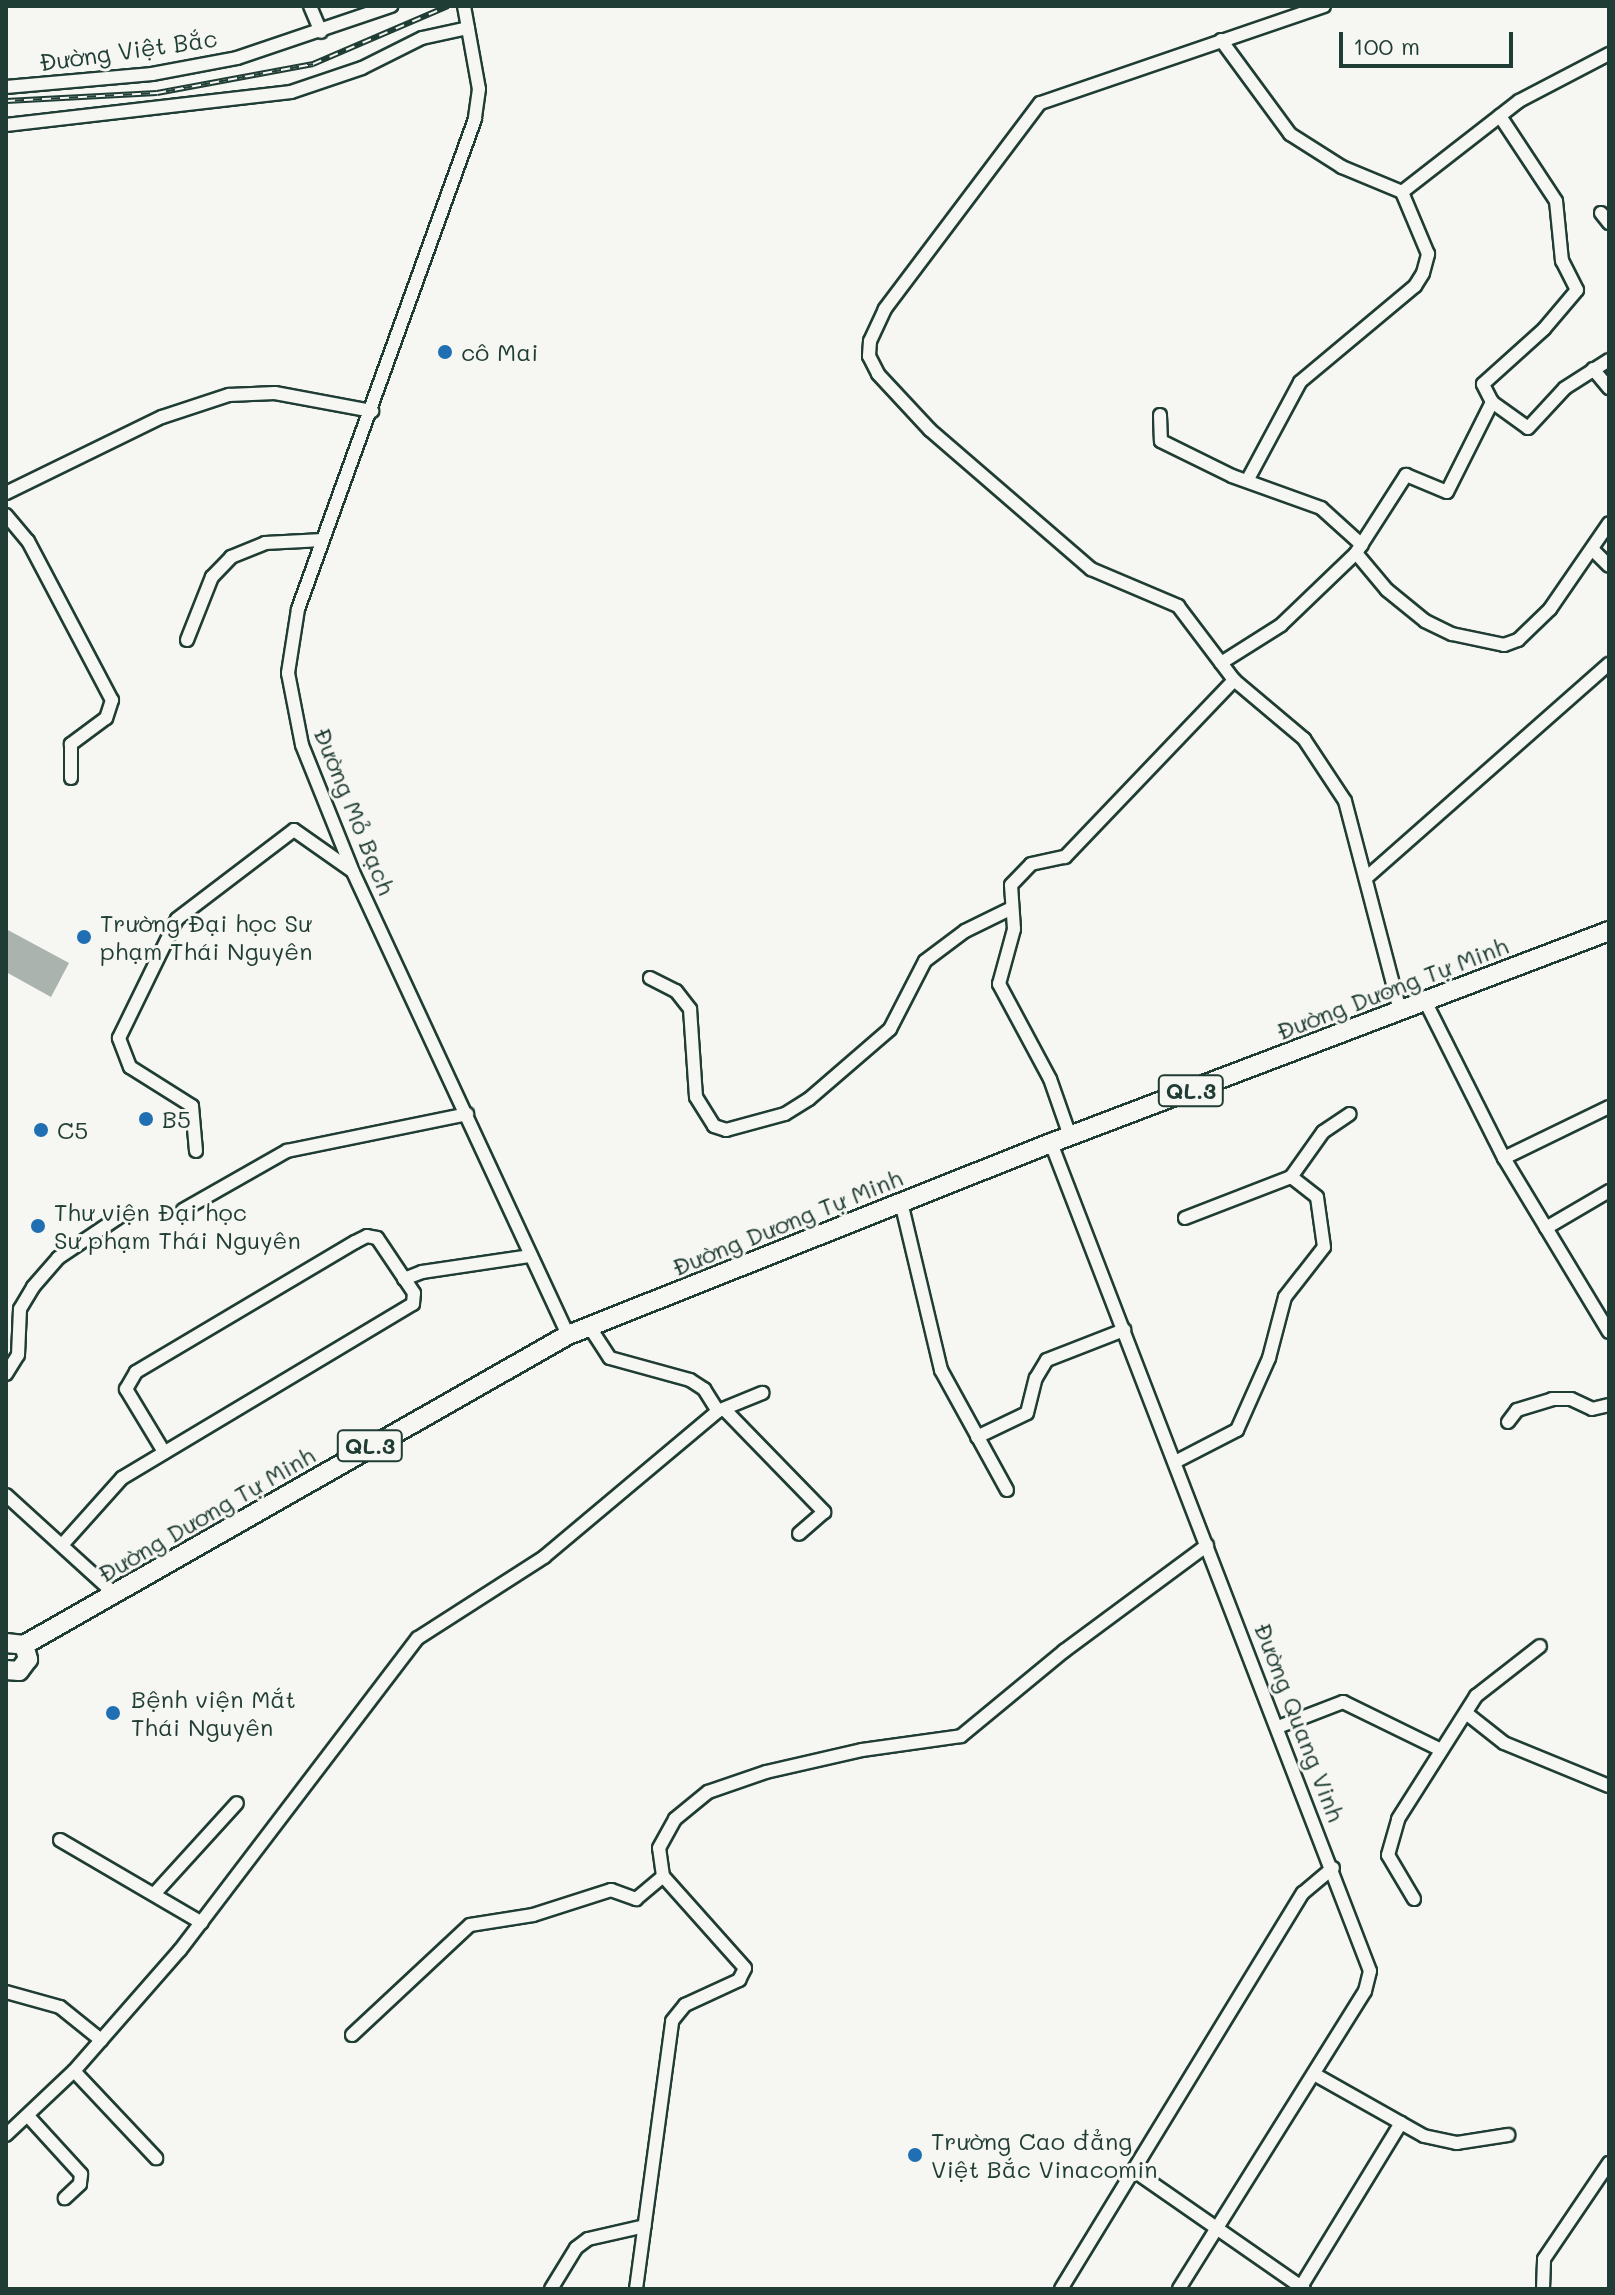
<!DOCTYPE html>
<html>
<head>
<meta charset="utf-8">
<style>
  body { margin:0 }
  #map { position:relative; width:1615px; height:2295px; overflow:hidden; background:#f6f6f2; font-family:Mali,sans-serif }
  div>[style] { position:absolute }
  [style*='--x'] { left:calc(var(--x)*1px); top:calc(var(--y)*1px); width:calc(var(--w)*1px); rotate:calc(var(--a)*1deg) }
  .water>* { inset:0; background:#aab3ae }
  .roads { filter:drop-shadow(2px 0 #1f3d34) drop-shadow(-2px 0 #1f3d34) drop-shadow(0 2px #1f3d34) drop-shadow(0 -2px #1f3d34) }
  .minor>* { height:12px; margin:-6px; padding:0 6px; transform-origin:6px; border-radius:6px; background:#f6f6f2 }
  .highway>* { height:18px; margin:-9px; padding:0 9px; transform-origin:9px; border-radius:9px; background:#f6f6f2 }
  .rail>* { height:6px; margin-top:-3px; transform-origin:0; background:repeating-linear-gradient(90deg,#f6f6f2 0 9px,#1f3d34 0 18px); box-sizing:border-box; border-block:2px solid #1f3d34 }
  .dots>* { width:22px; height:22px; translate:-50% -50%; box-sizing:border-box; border:4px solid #f6f6f2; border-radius:50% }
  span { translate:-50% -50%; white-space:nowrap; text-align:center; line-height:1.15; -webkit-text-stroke:6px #f6f6f2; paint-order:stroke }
  .shield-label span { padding:2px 6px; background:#f6f6f2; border:2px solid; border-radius:6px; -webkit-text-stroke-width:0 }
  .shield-label { font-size:22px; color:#1f3d34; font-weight:700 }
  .street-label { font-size:24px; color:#1f3d34 }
  .poi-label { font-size:24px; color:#1f3d34 }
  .left { translate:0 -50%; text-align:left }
  .frame { position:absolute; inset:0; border:8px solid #1f3d34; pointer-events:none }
  .scale { position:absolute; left:1339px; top:32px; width:174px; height:36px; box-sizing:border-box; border:4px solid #1f3d34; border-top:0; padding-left:10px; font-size:24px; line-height:28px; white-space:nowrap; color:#1f3d34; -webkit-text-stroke:6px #f6f6f2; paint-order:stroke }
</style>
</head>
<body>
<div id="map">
  <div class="water">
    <div style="clip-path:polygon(6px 929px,69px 963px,51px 997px,6px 972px)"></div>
  </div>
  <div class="roads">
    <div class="minor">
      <div style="--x:310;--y:6;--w:28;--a:67"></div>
      <div style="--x:464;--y:6;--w:84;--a:79.8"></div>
      <div style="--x:479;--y:89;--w:30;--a:98"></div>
      <div style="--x:475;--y:119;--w:521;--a:109.86"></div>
      <div style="--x:298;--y:609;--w:65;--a:98.9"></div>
      <div style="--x:288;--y:673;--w:73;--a:79"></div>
      <div style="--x:302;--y:745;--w:137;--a:68.1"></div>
      <div style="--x:353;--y:872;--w:510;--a:65.09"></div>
      <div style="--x:1324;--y:6;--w:300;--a:161.1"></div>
      <div style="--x:1040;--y:103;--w:258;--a:127"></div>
      <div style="--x:885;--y:309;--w:35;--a:115"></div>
      <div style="--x:870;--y:341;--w:15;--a:94"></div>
      <div style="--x:869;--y:356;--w:20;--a:63"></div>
      <div style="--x:878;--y:374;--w:76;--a:47.1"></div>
      <div style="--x:930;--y:430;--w:213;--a:40.8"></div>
      <div style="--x:1091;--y:569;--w:95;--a:23"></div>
      <div style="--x:1178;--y:606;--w:93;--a:52.9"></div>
      <div style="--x:1234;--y:680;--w:92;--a:40.1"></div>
      <div style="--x:1304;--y:739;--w:74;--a:56.5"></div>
      <div style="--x:1345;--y:801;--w:216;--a:75.3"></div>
      <div style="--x:1221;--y:40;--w:117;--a:53.7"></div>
      <div style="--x:1290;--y:134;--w:62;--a:32.4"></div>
      <div style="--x:1342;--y:167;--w:65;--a:22.6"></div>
      <div style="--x:6;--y:87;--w:147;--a:-5.1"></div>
      <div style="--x:152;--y:74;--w:86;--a:-10.7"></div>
      <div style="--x:237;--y:58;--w:163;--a:-18.7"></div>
      <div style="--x:6;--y:125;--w:287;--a:-6.6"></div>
      <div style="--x:291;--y:92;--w:75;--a:-18.7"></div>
      <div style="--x:362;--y:68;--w:67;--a:-26.6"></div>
      <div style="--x:422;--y:38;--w:47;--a:-12.3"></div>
      <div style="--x:1601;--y:213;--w:13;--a:51"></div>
      <div style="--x:1593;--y:369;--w:25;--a:50"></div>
      <div style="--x:1492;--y:402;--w:20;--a:-117"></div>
      <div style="--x:1483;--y:384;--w:82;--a:-42"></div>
      <div style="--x:1544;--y:329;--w:51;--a:-49.8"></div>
      <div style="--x:1577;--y:290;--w:33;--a:-117"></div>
      <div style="--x:1562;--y:261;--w:60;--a:-95.7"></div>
      <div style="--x:1556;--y:201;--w:102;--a:-123.4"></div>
      <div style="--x:1160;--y:415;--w:26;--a:88"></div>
      <div style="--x:1161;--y:441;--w:79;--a:26.2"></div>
      <div style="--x:1232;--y:476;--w:95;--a:19.8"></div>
      <div style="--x:1321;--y:508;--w:55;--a:42.1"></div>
      <div style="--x:1247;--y:481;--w:112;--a:-61.8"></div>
      <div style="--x:1300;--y:382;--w:150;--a:-39.9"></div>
      <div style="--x:1415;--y:286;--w:15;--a:-58"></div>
      <div style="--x:1423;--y:273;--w:20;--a:-75"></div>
      <div style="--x:1428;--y:254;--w:67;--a:-112.8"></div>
      <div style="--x:1402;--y:192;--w:148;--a:-37.9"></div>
      <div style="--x:1519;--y:101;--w:102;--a:-27.6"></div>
      <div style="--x:6;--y:493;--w:174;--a:-26"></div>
      <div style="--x:162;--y:417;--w:71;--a:-18.2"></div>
      <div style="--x:229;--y:395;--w:46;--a:-2.5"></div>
      <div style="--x:275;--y:393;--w:99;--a:10.5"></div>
      <div style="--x:6;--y:515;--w:34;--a:50"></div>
      <div style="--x:28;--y:541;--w:180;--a:62.2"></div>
      <div style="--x:112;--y:700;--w:19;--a:108"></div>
      <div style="--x:106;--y:718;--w:44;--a:143.4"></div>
      <div style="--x:71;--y:744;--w:34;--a:90"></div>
      <div style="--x:1594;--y:551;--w:21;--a:45"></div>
      <div style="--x:1356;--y:553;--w:48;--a:50"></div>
      <div style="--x:1387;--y:590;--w:49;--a:39.2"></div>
      <div style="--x:1425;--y:621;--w:30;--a:26"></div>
      <div style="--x:1452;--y:634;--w:53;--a:11.9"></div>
      <div style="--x:1504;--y:645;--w:15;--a:-20"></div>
      <div style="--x:1518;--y:640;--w:45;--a:-44.1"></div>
      <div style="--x:1550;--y:609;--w:104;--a:-55.5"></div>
      <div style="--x:187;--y:640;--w:68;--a:-68.4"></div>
      <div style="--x:212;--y:577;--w:28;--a:-46"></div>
      <div style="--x:231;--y:557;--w:37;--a:-22"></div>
      <div style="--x:265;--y:543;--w:58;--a:-3"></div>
      <div style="--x:1221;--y:663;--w:71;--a:-32.3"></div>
      <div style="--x:1281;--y:625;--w:104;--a:-43.8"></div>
      <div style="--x:1356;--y:553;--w:93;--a:-57.3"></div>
      <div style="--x:1406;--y:475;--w:44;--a:22.5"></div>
      <div style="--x:1447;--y:492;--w:101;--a:-63.4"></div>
      <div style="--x:1492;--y:402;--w:44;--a:35.8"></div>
      <div style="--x:1528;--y:428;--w:54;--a:-47.2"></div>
      <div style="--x:1565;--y:388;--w:52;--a:-32.5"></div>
      <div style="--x:1366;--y:878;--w:324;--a:-41.4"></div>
      <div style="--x:650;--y:978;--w:29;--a:27"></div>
      <div style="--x:676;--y:991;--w:23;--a:52"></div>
      <div style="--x:690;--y:1009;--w:88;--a:86.1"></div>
      <div style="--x:696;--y:1097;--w:34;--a:58"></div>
      <div style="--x:714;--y:1126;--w:13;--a:18"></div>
      <div style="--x:726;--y:1130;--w:61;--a:-15.2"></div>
      <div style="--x:785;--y:1114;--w:28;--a:-32"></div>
      <div style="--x:809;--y:1099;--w:107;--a:-40.8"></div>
      <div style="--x:890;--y:1029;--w:76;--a:-62.8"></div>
      <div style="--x:925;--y:961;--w:50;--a:-36.9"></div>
      <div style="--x:965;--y:931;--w:50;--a:-26.1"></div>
      <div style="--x:1425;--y:1001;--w:176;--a:63.3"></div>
      <div style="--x:1504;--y:1158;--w:203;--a:58.9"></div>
      <div style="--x:1070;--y:1136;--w:60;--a:-109.3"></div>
      <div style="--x:1050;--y:1079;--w:108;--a:-118.2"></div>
      <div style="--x:999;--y:984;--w:57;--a:-74.7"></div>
      <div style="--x:1014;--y:929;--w:44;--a:-93.9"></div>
      <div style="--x:1011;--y:885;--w:29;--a:-46"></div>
      <div style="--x:1031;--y:864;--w:35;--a:-12"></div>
      <div style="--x:1065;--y:857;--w:245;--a:-46.3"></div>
      <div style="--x:1051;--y:1143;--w:887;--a:68.93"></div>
      <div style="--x:1370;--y:1971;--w:21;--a:104"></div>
      <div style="--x:1365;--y:1991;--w:351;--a:122"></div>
      <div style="--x:196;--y:1151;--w:45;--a:-95.1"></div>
      <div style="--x:192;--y:1106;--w:73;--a:-147.8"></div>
      <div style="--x:130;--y:1067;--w:31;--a:-111"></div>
      <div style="--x:119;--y:1038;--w:132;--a:-64"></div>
      <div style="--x:177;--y:919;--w:147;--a:-37.3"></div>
      <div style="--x:294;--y:830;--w:70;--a:35.1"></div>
      <div style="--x:1504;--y:1158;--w:117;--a:-25.9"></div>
      <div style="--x:901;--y:1202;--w:173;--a:76.6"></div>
      <div style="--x:941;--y:1370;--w:137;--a:61.2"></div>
      <div style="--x:183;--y:1210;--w:120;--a:-29.6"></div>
      <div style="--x:287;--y:1151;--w:184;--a:-11.6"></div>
      <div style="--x:1185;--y:1218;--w:114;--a:-21.1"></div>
      <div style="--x:1291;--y:1177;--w:55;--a:-54.6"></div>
      <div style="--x:1323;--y:1132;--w:32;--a:-34"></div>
      <div style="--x:1546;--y:1228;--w:73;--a:-30.4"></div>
      <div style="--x:404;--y:1279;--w:19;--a:-21"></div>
      <div style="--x:422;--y:1272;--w:110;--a:-8.4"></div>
      <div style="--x:589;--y:1326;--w:38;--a:57"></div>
      <div style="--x:610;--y:1358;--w:83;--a:15.4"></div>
      <div style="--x:690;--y:1380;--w:17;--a:33"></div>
      <div style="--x:704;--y:1389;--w:26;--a:58"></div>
      <div style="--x:6;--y:1374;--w:22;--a:-58"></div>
      <div style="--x:18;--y:1355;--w:46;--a:-87.5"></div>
      <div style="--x:20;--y:1309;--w:26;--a:-59"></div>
      <div style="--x:33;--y:1287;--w:38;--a:-49"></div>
      <div style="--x:58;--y:1258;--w:73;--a:-33.9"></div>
      <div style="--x:724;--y:1409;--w:144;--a:45.8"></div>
      <div style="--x:824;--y:1512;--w:33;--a:139"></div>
      <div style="--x:1508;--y:1422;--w:15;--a:-53"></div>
      <div style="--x:1517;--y:1410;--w:37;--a:-17"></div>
      <div style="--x:1552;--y:1399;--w:19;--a:0"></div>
      <div style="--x:1571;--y:1399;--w:23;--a:25"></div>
      <div style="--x:1592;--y:1409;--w:17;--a:-13"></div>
      <div style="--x:977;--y:1437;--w:55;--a:-25.6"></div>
      <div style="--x:1027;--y:1413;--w:36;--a:-76"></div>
      <div style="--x:1036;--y:1378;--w:21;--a:-59"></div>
      <div style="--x:1047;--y:1360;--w:83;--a:-21.3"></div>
      <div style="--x:1175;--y:1462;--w:70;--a:-27.3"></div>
      <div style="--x:1237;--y:1430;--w:79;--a:-66"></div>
      <div style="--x:1269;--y:1358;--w:63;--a:-75.3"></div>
      <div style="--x:1285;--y:1297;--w:63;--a:-52"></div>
      <div style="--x:1324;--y:1247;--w:50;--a:-98"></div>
      <div style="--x:1317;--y:1197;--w:33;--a:-142"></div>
      <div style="--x:6;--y:1495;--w:149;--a:42.3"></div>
      <div style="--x:62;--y:1545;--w:90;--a:-48.2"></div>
      <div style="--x:122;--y:1478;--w:339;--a:-30.9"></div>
      <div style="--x:413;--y:1304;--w:11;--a:-85"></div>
      <div style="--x:414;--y:1293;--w:66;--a:-123.9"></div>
      <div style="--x:377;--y:1238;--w:10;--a:-169"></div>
      <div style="--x:367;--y:1236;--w:13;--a:153"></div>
      <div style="--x:355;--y:1242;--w:255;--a:149.3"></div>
      <div style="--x:136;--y:1372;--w:20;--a:120"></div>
      <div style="--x:126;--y:1389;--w:74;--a:58.9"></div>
      <div style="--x:1466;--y:1713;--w:48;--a:38.3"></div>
      <div style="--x:1504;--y:1743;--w:113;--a:22.3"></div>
      <div style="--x:1278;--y:1727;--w:70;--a:-21"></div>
      <div style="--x:1343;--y:1702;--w:109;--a:26.1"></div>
      <div style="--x:60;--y:1840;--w:164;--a:30.3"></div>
      <div style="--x:156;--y:1892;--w:120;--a:-47.7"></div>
      <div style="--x:1414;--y:1899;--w:51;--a:-120.6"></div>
      <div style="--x:1388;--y:1855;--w:37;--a:-74"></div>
      <div style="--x:1398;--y:1819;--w:146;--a:-57.6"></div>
      <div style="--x:1476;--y:1696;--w:81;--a:-38"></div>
      <div style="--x:6;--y:1992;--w:56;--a:15.5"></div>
      <div style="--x:60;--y:2007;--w:53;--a:38.8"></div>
      <div style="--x:352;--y:2035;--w:161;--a:-43"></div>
      <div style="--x:470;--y:1925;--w:64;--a:-9"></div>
      <div style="--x:533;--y:1915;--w:82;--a:-17.8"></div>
      <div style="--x:611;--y:1890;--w:27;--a:20"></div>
      <div style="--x:636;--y:1899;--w:35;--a:-40"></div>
      <div style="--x:74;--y:2071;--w:120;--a:46.7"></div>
      <div style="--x:1314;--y:2074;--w:126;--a:29.4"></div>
      <div style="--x:1424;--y:2136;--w:34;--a:12"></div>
      <div style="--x:1457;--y:2143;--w:52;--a:-8.9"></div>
      <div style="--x:28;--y:2116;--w:79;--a:47.6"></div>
      <div style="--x:81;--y:2174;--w:10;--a:96"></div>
      <div style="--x:80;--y:2184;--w:21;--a:137"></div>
      <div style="--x:6;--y:2135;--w:93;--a:-43.3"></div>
      <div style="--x:74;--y:2071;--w:161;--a:-48.8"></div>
      <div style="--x:180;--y:1950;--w:392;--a:-52.7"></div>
      <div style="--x:418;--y:1638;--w:150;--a:-32.7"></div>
      <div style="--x:544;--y:1557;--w:227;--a:-40"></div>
      <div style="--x:718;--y:1411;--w:48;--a:-22.2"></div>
      <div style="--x:1133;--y:2170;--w:208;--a:34.8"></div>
      <div style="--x:1302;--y:2285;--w:190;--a:-58.6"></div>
      <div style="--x:551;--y:2289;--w:48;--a:-58.6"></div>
      <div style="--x:576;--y:2248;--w:15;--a:-37"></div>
      <div style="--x:588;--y:2239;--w:58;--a:-12.8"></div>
      <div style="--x:636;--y:2289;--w:270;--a:-82.3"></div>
      <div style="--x:672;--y:2021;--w:21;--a:-51"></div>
      <div style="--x:685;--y:2005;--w:60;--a:-24.8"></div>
      <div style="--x:739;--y:1980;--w:13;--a:-63"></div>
      <div style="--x:745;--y:1968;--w:123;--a:-131.7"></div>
      <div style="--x:663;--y:1876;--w:28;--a:-98"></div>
      <div style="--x:659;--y:1848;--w:33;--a:-61"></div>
      <div style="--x:675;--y:1819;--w:43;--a:-39.3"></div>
      <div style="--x:708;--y:1792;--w:61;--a:-19"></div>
      <div style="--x:766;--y:1772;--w:98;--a:-12.9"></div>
      <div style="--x:862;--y:1750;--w:100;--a:-8"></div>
      <div style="--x:961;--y:1736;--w:134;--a:-39.5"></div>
      <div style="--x:1064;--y:1651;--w:178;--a:-36.5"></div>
      <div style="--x:1061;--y:2289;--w:464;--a:-58.6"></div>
      <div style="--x:1303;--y:1893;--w:39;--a:-40"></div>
      <div style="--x:1543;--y:2289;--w:30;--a:-88"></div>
      <div style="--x:1544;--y:2259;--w:116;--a:-55.9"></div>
    </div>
    <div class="highway">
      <div style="--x:6;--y:1643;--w:18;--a:6"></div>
      <div style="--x:24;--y:1645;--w:15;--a:74"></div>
      <div style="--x:28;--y:1659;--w:15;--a:127"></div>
      <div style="--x:19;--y:1671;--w:13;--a:-176"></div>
      <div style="--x:24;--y:1645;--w:626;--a:-29.68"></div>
      <div style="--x:568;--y:1335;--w:520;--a:-21.68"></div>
      <div style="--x:1051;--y:1143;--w:597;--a:-20.8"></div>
    </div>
  </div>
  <div class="rail">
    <div style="--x:6;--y:101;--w:151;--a:-3"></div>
    <div style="--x:157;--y:93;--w:159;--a:-10.5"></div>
    <div style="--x:313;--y:64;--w:147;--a:-23.2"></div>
  </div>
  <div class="dots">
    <div style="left:445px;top:352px;background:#1f6fb2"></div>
    <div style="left:84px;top:937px;background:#1f6fb2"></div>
    <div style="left:146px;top:1119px;background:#1f6fb2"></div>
    <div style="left:41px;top:1130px;background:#1f6fb2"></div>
    <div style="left:38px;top:1226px;background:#1f6fb2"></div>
    <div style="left:113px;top:1713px;background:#1f6fb2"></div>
    <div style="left:915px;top:2155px;background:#1f6fb2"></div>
  </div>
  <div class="shield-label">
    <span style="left:1191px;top:1091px">QL.3</span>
    <span style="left:370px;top:1446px">QL.3</span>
  </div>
  <div class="street-label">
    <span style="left:128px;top:50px;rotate:-8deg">Đường Việt Bắc</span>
    <span style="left:355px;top:811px;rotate:68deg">Đường Mỏ Bạch</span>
    <span style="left:1392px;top:988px;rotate:-21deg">Đường Dương Tự Minh</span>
    <span style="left:787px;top:1222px;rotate:-22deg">Đường Dương Tự Minh</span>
    <span style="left:206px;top:1514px;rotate:-30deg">Đường Dương Tự Minh</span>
    <span style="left:1300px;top:1722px;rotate:69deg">Đường Quang Vinh</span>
  </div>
  <div class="poi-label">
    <span class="left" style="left:461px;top:352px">cô Mai</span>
    <span class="left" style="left:100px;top:937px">Trường Đại học Sư<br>phạm Thái Nguyên</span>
    <span class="left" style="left:162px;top:1119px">B5</span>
    <span class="left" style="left:57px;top:1130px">C5</span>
    <span class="left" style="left:54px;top:1226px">Thư viện Đại học<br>Sư phạm Thái Nguyên</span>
    <span class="left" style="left:131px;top:1713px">Bệnh viện Mắt<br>Thái Nguyên</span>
    <span class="left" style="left:931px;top:2155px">Trường Cao đẳng<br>Việt Bắc Vinacomin</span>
  </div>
  <div class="frame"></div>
  <div class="scale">100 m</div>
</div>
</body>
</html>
